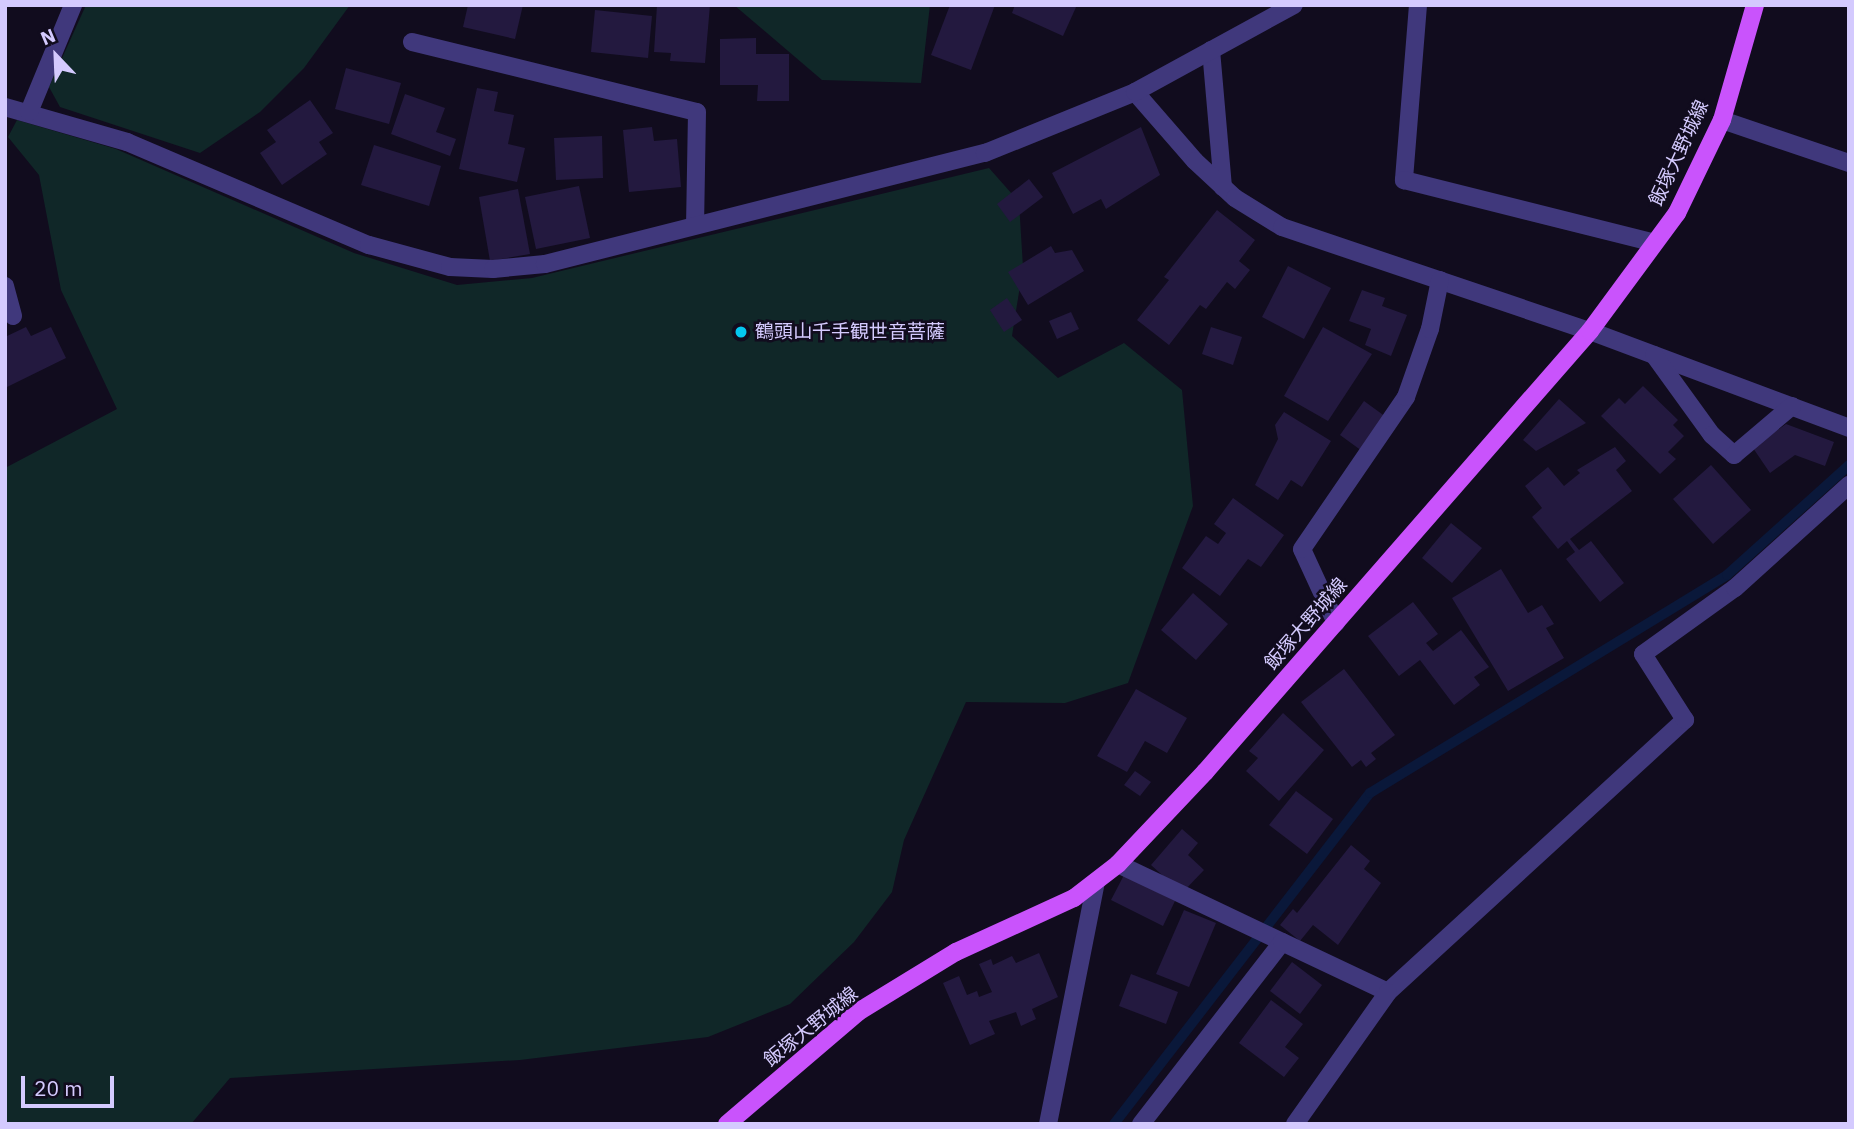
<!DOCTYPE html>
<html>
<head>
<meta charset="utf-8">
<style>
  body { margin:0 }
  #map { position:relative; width:1854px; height:1129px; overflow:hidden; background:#110c1e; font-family:"IBM Plex Sans","Noto Sans JP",sans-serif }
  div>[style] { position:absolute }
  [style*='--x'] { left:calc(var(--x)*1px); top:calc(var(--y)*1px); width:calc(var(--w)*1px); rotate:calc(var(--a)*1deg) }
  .green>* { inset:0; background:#102728 }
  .stream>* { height:10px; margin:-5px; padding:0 5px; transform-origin:5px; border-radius:5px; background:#0a183a }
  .building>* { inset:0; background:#23193f }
  .minor>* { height:18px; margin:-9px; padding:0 9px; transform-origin:9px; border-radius:9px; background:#40387c }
  .major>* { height:18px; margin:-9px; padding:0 9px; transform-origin:9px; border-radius:9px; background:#c953fc }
  .dots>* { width:19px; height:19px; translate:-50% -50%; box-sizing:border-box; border:4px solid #110c1e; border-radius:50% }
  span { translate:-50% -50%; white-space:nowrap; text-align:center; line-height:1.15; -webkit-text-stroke:5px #110c1e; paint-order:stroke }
  .street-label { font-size:19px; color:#d4cafe }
  .poi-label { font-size:19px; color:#d4cafe }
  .left { translate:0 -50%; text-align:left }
  .frame { position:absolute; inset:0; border:7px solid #d4cafe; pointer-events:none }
  .north { position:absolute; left:21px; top:21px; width:70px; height:70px; -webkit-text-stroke:5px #110c1e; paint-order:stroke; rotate:337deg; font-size:19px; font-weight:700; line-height:28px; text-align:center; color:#d4cafe }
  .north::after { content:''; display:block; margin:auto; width:24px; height:32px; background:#d4cafe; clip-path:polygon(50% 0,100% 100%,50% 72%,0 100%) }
  .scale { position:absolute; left:21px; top:1076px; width:93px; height:32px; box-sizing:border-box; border:4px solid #d4cafe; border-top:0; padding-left:9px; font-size:21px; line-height:24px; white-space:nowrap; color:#d4cafe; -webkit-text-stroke:5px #110c1e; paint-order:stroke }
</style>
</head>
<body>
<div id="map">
  <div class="green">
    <div style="clip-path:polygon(86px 5px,350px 5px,304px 68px,260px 112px,200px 153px,60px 107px,49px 87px)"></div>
    <div style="clip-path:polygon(734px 5px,930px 5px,921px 83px,822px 80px)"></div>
    <div style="clip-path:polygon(17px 120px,116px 149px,354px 253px,457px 285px,532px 278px,989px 168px,1019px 202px,1023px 267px,1012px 336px,1058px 378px,1124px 343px,1182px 390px,1193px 506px,1128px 683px,1065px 703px,966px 702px,904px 840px,892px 892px,854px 942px,790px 1004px,708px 1037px,520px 1060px,230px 1078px,191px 1124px,5px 1124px,5px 468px,117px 409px,61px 290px,39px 175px,8px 137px)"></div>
  </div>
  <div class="stream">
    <div style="--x:1114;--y:1124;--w:418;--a:-52.3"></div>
    <div style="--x:1370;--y:793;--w:418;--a:-31.4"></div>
    <div style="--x:1727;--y:575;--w:164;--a:-42"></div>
  </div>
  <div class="building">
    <div style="clip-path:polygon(468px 5px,523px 5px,515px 39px,463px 27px)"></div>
    <div style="clip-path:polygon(657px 5px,710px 5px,705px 63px,670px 61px,671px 53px,654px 52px)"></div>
    <div style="clip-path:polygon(950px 5px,995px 5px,971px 70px,931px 55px)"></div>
    <div style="clip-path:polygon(1015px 5px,1077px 5px,1063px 36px,1012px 13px)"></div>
    <div style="clip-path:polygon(595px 10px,652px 16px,648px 58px,591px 52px)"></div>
    <div style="clip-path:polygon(756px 38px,756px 54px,789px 54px,789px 101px,757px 101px,758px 85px,720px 85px,720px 39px)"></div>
    <div style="clip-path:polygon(346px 68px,401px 83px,389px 124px,335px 109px)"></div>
    <div style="clip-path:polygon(477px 88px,498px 92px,494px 111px,514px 115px,508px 144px,525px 148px,517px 182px,459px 169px)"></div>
    <div style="clip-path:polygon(405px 94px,445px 108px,436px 132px,456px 139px,450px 156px,391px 134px)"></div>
    <div style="clip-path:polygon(310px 100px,333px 133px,319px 142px,327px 154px,282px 185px,260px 153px,276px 142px,267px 130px)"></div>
    <div style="clip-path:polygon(652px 127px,654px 141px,677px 139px,681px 187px,629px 192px,623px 130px)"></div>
    <div style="clip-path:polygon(1141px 127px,1160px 175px,1106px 209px,1101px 199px,1073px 214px,1052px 173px)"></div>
    <div style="clip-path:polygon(602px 136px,603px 178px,556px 180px,554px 138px)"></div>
    <div style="clip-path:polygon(374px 145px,441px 166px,429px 206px,361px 185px)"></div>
    <div style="clip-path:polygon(1029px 179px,1043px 197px,1010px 222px,997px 204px)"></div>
    <div style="clip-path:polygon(579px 186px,590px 238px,536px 249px,525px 197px)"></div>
    <div style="clip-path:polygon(518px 189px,530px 254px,490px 261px,479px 197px)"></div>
    <div style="clip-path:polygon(1217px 210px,1255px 240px,1239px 261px,1250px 270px,1235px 289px,1227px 282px,1206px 309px,1200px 305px,1169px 345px,1137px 320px,1169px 280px,1164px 277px)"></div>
    <div style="clip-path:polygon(1051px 246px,1055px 253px,1072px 250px,1084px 271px,1028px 305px,1008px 272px)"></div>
    <div style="clip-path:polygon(1288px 266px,1331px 288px,1304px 339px,1262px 317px)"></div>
    <div style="clip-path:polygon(1362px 290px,1385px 298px,1382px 306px,1407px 315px,1391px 356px,1365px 345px,1371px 329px,1349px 321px)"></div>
    <div style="clip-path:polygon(1007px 298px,1022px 320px,1004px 332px,990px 310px)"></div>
    <div style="clip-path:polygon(1071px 312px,1079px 329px,1057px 339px,1049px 321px)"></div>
    <div style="clip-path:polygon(26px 327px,31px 336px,51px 327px,66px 358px,5px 388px,5px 337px)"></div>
    <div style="clip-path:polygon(1211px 327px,1242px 337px,1233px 365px,1202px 354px)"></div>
    <div style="clip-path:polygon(1323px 327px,1372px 354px,1328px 421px,1284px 396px)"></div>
    <div style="clip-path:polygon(1643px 386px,1678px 420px,1673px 425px,1684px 436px,1668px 452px,1676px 459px,1660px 474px,1601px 416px,1619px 398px,1625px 404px)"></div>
    <div style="clip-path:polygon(1559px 399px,1586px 423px,1536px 451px,1523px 440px)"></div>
    <div style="clip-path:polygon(1364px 401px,1386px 417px,1362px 451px,1340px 435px)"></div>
    <div style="clip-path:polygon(1284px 412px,1331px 441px,1302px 487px,1291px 480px,1278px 500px,1255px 485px,1278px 439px,1275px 425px)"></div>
    <div style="clip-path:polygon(1786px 424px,1834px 442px,1825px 466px,1795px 455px,1770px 473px,1753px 448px)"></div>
    <div style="clip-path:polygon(1615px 447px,1626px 461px,1616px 470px,1632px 491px,1570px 539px,1579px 550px,1591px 541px,1624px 583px,1600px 602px,1566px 559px,1575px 552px,1567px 541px,1558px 549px,1532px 517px,1542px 508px,1525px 486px,1548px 467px,1564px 486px,1580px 473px,1577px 470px)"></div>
    <div style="clip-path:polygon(1711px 465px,1751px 510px,1713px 544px,1673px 499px)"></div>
    <div style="clip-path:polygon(1233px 498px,1284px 535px,1261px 567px,1248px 559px,1220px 596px,1182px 568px,1206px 536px,1218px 544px,1226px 533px,1214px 524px)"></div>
    <div style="clip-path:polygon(1451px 523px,1482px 548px,1452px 583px,1422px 558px)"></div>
    <div style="clip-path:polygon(1501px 569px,1528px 613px,1542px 605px,1554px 624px,1546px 628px,1564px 658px,1508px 691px,1452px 598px)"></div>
    <div style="clip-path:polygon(1193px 593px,1228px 624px,1196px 660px,1161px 630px)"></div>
    <div style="clip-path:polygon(1413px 602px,1438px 634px,1426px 643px,1433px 651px,1461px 630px,1489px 667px,1474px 677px,1480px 685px,1454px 705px,1420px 660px,1399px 676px,1368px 636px)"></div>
    <div style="clip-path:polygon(1344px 669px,1395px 735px,1371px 753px,1376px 759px,1366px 767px,1361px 760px,1352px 767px,1301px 702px)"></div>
    <div style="clip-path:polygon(1136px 689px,1187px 718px,1167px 753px,1145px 741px,1127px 772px,1097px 756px)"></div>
    <div style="clip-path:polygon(1283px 713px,1324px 750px,1279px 801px,1246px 771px,1258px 758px,1249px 751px)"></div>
    <div style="clip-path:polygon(1135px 771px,1151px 782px,1140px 796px,1124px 785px)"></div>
    <div style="clip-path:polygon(1296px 791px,1333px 819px,1307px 854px,1269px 825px)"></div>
    <div style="clip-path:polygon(1182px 829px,1198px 843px,1188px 855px,1204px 870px,1182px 893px,1151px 865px)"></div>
    <div style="clip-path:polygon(1351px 845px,1370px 861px,1364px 869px,1381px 883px,1338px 945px,1313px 925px,1300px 941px,1280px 925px,1293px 909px,1297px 913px)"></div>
    <div style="clip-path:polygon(1124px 875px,1175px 901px,1163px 926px,1111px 900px)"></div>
    <div style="clip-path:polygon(1184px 910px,1216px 923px,1189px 987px,1156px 974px)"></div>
    <div style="clip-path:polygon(1039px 953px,1058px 997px,1032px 1009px,1036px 1019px,1021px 1026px,1016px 1012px,989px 1021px,995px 1034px,970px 1045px,943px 983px,959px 976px,967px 995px,977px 991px,979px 997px,992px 992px,979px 964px,991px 959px,993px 965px,1012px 956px,1016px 963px)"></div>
    <div style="clip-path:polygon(1292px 962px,1322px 985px,1300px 1014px,1270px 991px)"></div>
    <div style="clip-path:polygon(1131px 974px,1178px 992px,1166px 1024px,1119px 1006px)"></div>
    <div style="clip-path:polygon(1271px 1000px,1303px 1024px,1285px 1047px,1299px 1058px,1284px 1077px,1239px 1043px)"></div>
  </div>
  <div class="minor">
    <div style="--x:1418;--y:5;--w:176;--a:94.6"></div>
    <div style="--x:1404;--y:180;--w:258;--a:14.1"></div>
    <div style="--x:412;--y:42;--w:293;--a:13.8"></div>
    <div style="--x:697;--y:112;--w:111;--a:91"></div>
    <div style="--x:1211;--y:50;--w:138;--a:85"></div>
    <div style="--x:1135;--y:92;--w:91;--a:49"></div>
    <div style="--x:1195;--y:161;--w:54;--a:42.8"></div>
    <div style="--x:1235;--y:198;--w:55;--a:31.7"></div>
    <div style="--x:1282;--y:227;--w:325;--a:18.7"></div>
    <div style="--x:1590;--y:331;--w:277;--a:20.5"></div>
    <div style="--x:5;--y:107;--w:127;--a:16"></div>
    <div style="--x:127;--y:142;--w:263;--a:23.1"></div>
    <div style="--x:369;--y:245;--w:84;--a:15.2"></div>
    <div style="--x:450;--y:267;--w:43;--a:2.7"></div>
    <div style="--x:493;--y:269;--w:52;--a:-5.5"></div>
    <div style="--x:545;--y:264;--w:454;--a:-14.2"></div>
    <div style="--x:985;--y:153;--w:162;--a:-22.1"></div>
    <div style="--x:1135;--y:92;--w:181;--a:-28.7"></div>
    <div style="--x:29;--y:112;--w:116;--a:-67.6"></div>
    <div style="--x:1722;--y:120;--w:134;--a:18.7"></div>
    <div style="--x:5;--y:286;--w:31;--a:75"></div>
    <div style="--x:1654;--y:355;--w:99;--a:54.1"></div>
    <div style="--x:1712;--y:435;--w:30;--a:42"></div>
    <div style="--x:1734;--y:455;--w:76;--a:-40.2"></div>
    <div style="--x:1336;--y:623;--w:81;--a:-114.7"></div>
    <div style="--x:1302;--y:549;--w:184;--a:-55.6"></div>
    <div style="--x:1406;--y:397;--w:72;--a:-70.6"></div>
    <div style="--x:1430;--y:329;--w:50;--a:-78.5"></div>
    <div style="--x:1118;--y:864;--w:182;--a:25.4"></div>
    <div style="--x:1048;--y:1124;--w:247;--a:-78.8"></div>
    <div style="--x:1141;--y:1124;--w:230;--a:-52.2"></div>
    <div style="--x:1282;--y:942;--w:117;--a:25.3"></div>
    <div style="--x:1388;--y:992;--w:403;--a:-42.5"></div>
    <div style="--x:1685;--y:720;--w:78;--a:-122.5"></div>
    <div style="--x:1643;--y:654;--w:113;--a:-35.7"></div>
    <div style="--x:1735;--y:588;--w:154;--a:-42.1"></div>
    <div style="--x:1295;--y:1124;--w:161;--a:-54.8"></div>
  </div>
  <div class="major">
    <div style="--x:727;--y:1124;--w:172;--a:-40.5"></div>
    <div style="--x:858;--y:1012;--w:115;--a:-31.5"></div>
    <div style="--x:956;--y:952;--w:130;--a:-24.6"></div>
    <div style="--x:1074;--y:898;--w:56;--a:-37.7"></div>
    <div style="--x:1118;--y:864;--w:127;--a:-46.6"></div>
    <div style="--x:1205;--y:772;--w:585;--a:-48.88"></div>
    <div style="--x:1590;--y:331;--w:147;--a:-53.6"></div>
    <div style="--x:1677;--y:213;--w:103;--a:-64.2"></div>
    <div style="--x:1722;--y:120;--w:120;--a:-74"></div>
  </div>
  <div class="dots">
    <div style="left:741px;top:332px;background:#04c7f0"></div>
  </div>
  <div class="street-label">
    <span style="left:1679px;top:153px;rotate:-65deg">飯塚大野城線</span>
    <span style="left:1306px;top:624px;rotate:-49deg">飯塚大野城線</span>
    <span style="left:811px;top:1027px;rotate:-39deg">飯塚大野城線</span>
  </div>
  <div class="poi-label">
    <span class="left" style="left:755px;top:332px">鶴頭山千手観世音菩薩</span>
  </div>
  <div class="frame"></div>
  <div class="north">N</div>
  <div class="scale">20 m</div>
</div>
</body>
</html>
